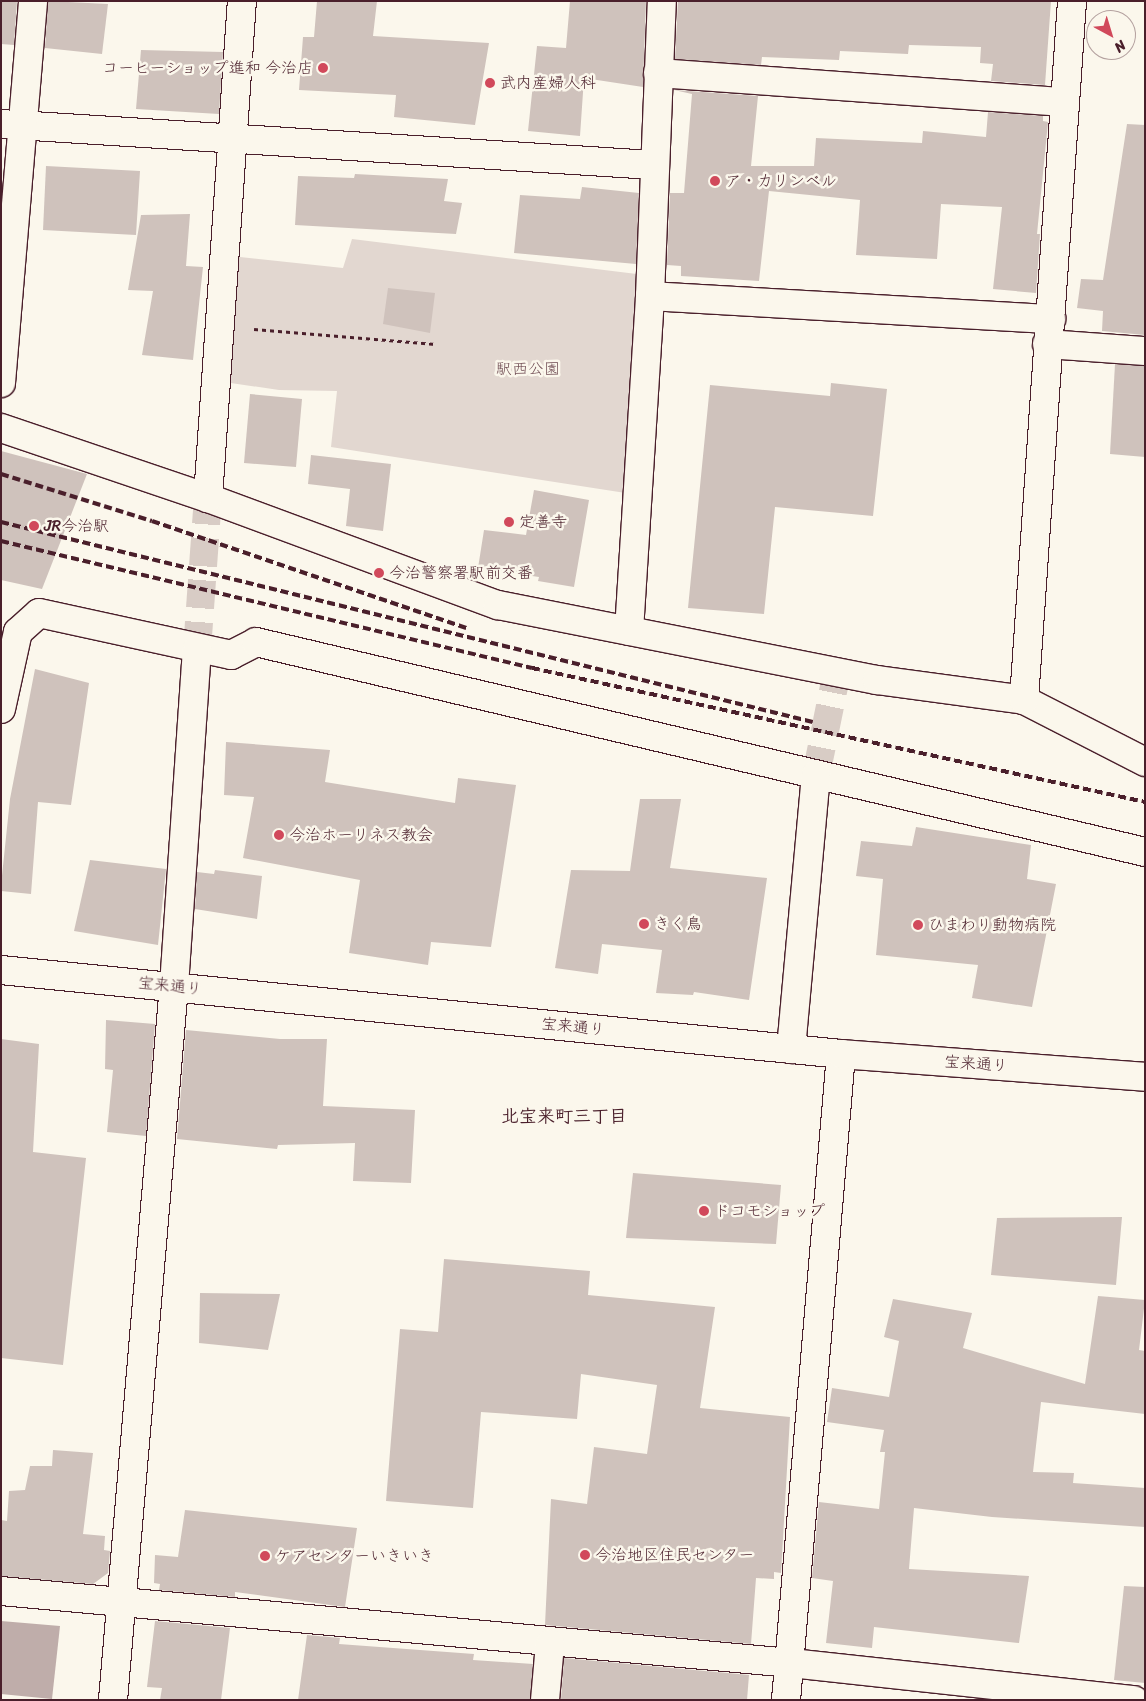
<!DOCTYPE html>
<html>
<head>
<meta charset="utf-8">
<style>
  body { margin:0 }
  #map { position:relative; width:1146px; height:1701px; overflow:hidden; background:#fbf7ec; font-family:Sriracha,"Klee One",sans-serif }
  div>[style] { position:absolute }
  [style*='--x'] { left:calc(var(--x)*1px); top:calc(var(--y)*1px); width:calc(var(--w)*1px); rotate:calc(var(--a)*1deg) }
  .green>* { inset:0; background:#e2d7d0 }
  .water>* { inset:0; background:#bfadaa }
  .building>* { inset:0; background:#cfc2bc }
  .minor-tunnel>* { height:28px; margin-top:-14px; transform-origin:0; background:repeating-linear-gradient(90deg,#d8ccc5 0 28px,transparent 0 42px) }
  .path>* { height:3px; margin-top:-1.5px; transform-origin:0; background:repeating-linear-gradient(90deg,#4a1f2b 0 4px,transparent 0 8px) }
  .roads { filter:drop-shadow(1px 0 #4a1f2b) drop-shadow(-1px 0 #4a1f2b) drop-shadow(0 1px #4a1f2b) drop-shadow(0 -1px #4a1f2b) }
  .minor>* { height:28px; margin:-14px; padding:0 14px; transform-origin:14px; border-radius:14px; background:#fbf7ec }
  .tertiary>* { height:28px; margin:-14px; padding:0 14px; transform-origin:14px; border-radius:14px; background:#fbf7ec }
  .rail>* { height:4px; margin-top:-2px; transform-origin:0; background:repeating-linear-gradient(90deg,#4a1f2b 0 8px,transparent 0 12px) }
  .dots>* { width:14px; height:14px; translate:-50% -50%; box-sizing:border-box; border:2px solid #fbf7ec; border-radius:50% }
  span { translate:-50% -50%; white-space:nowrap; text-align:center; line-height:1.15; -webkit-text-stroke:5px #fbf7ec; paint-order:stroke }
  .poi-label { font-size:16px; color:#4a1f2b }
  .right { translate:-100% -50%; text-align:right }
  .left { translate:0 -50%; text-align:left }
  .park-label { font-size:16px; color:#704d54 }
  .street-label { font-size:16px; color:#4a1f2b }
  .neighbourhood-label { font-size:18px; color:#4a1f2b; font-weight:700 }
  .frame { position:absolute; inset:0; border:2px solid #4a1f2b; pointer-events:none }
  .north { position:absolute; left:1086px; top:10px; width:50px; height:50px; box-sizing:border-box; background:#fbf7ec; border:1px solid #b4a19f; border-radius:50%; rotate:141deg; font-size:14px; font-weight:700; line-height:20px; text-align:center; color:#4a1f2b }
  .north::after { content:''; display:block; margin:auto; width:18px; height:22px; background:#d1495b; clip-path:polygon(50% 0,100% 100%,50% 72%,0 100%) }
</style>
</head>
<body>
<div id="map">
  <div class="green">
    <div style="clip-path:polygon(352px 239px,645px 275px,632px 494px,331px 447px,337px 391px,279px 390px,224px 382px,231px 256px,343px 268px)"></div>
  </div>
  <div class="water">
    <div style="clip-path:polygon(1px 1621px,60px 1626px,52px 1699px,1px 1694px)"></div>
  </div>
  <div class="building">
    <div style="clip-path:polygon(1px 1px,17px 1px,14px 45px,1px 44px)"></div>
    <div style="clip-path:polygon(48px 1px,108px 4px,102px 54px,45px 48px)"></div>
    <div style="clip-path:polygon(317px 1px,377px 1px,373px 36px,489px 43px,475px 125px,394px 117px,396px 95px,299px 90px,303px 37px,314px 37px)"></div>
    <div style="clip-path:polygon(570px 1px,646px 1px,643px 87px,584px 78px,580px 136px,528px 131px,537px 46px,566px 48px)"></div>
    <div style="clip-path:polygon(678px 1px,1051px 1px,1045px 85px,991px 81px,993px 64px,980px 63px,981px 47px,909px 45px,908px 54px,840px 51px,839px 60px,762px 57px,761px 65px,675px 59px)"></div>
    <div style="clip-path:polygon(141px 50px,223px 52px,219px 114px,136px 109px)"></div>
    <div style="clip-path:polygon(674px 90px,758px 96px,751px 166px,814px 166px,816px 138px,922px 143px,923px 131px,986px 137px,988px 112px,1043px 116px,1043px 121px,1048px 122px,1037px 234px,1040px 234px,1036px 293px,993px 289px,1002px 207px,941px 204px,937px 259px,856px 255px,860px 200px,769px 191px,759px 281px,681px 276px,681px 266px,667px 265px,670px 193px,684px 193px,692px 94px)"></div>
    <div style="clip-path:polygon(1127px 124px,1145px 125px,1145px 335px,1102px 331px,1103px 311px,1077px 308px,1081px 279px,1103px 280px)"></div>
    <div style="clip-path:polygon(46px 166px,140px 171px,136px 235px,43px 230px)"></div>
    <div style="clip-path:polygon(355px 174px,448px 179px,444px 201px,462px 203px,456px 234px,295px 225px,298px 176px,354px 178px)"></div>
    <div style="clip-path:polygon(582px 187px,639px 193px,636px 264px,514px 253px,520px 195px,580px 199px)"></div>
    <div style="clip-path:polygon(190px 214px,186px 266px,203px 267px,193px 360px,142px 355px,153px 291px,128px 290px,141px 215px)"></div>
    <div style="clip-path:polygon(388px 288px,435px 293px,430px 333px,383px 324px)"></div>
    <div style="clip-path:polygon(1115px 364px,1145px 366px,1145px 457px,1110px 454px)"></div>
    <div style="clip-path:polygon(831px 383px,887px 389px,873px 516px,775px 507px,764px 614px,688px 608px,710px 385px,830px 396px)"></div>
    <div style="clip-path:polygon(250px 394px,302px 399px,296px 467px,244px 463px)"></div>
    <div style="clip-path:polygon(1px 451px,87px 474px,42px 589px,1px 580px)"></div>
    <div style="clip-path:polygon(311px 455px,391px 464px,383px 531px,346px 526px,350px 489px,308px 484px)"></div>
    <div style="clip-path:polygon(534px 490px,589px 500px,574px 587px,538px 581px,539px 577px,478px 568px,484px 530px,526px 535px)"></div>
    <div style="clip-path:polygon(35px 669px,89px 683px,71px 805px,38px 802px,31px 894px,1px 891px,1px 885px,10px 799px)"></div>
    <div style="clip-path:polygon(226px 742px,330px 750px,325px 782px,455px 803px,458px 778px,516px 785px,491px 947px,431px 942px,428px 965px,349px 953px,360px 880px,243px 858px,254px 797px,224px 795px)"></div>
    <div style="clip-path:polygon(640px 799px,681px 799px,670px 868px,767px 878px,749px 1000px,694px 992px,693px 995px,656px 993px,662px 950px,602px 944px,598px 974px,555px 968px,571px 870px,630px 871px)"></div>
    <div style="clip-path:polygon(916px 827px,1031px 845px,1027px 879px,1056px 884px,1032px 1007px,972px 998px,978px 965px,876px 955px,883px 879px,856px 876px,861px 841px,912px 846px)"></div>
    <div style="clip-path:polygon(90px 860px,166px 869px,158px 945px,74px 931px)"></div>
    <div style="clip-path:polygon(215px 870px,262px 876px,257px 919px,195px 909px,197px 872px,214px 874px)"></div>
    <div style="clip-path:polygon(106px 1020px,155px 1024px,146px 1136px,107px 1132px,113px 1070px,105px 1069px)"></div>
    <div style="clip-path:polygon(186px 1030px,280px 1039px,327px 1039px,323px 1106px,415px 1110px,411px 1183px,353px 1181px,355px 1143px,278px 1145px,277px 1149px,177px 1139px)"></div>
    <div style="clip-path:polygon(1px 1039px,39px 1044px,33px 1152px,86px 1158px,63px 1365px,1px 1358px)"></div>
    <div style="clip-path:polygon(633px 1173px,781px 1185px,776px 1244px,626px 1238px)"></div>
    <div style="clip-path:polygon(1122px 1217px,1116px 1285px,991px 1275px,997px 1218px)"></div>
    <div style="clip-path:polygon(444px 1259px,590px 1271px,588px 1295px,715px 1307px,700px 1408px,790px 1417px,781px 1573px,774px 1572px,774px 1579px,756px 1578px,751px 1644px,545px 1625px,551px 1499px,587px 1504px,594px 1447px,647px 1454px,657px 1385px,581px 1374px,577px 1419px,481px 1412px,473px 1508px,386px 1501px,400px 1329px,438px 1332px)"></div>
    <div style="clip-path:polygon(200px 1293px,280px 1294px,268px 1350px,199px 1343px)"></div>
    <div style="clip-path:polygon(1098px 1296px,1145px 1300px,1139px 1350px,1145px 1351px,1145px 1414px,1041px 1402px,1033px 1472px,1074px 1473px,1073px 1483px,1145px 1488px,1145px 1527px,992px 1517px,914px 1508px,909px 1569px,1029px 1576px,1019px 1643px,874px 1627px,872px 1648px,826px 1643px,833px 1581px,812px 1578px,819px 1502px,879px 1509px,885px 1452px,880px 1452px,884px 1430px,827px 1422px,832px 1388px,889px 1397px,899px 1341px,884px 1337px,893px 1299px,972px 1313px,963px 1348px,1085px 1384px)"></div>
    <div style="clip-path:polygon(53px 1450px,93px 1453px,83px 1534px,105px 1536px,104px 1550px,110px 1551px,108px 1573px,93px 1584px,1px 1576px,1px 1520px,7px 1521px,9px 1491px,25px 1490px,30px 1466px,52px 1466px)"></div>
    <div style="clip-path:polygon(185px 1510px,357px 1528px,345px 1607px,235px 1592px,235px 1597px,159px 1590px,160px 1584px,154px 1583px,155px 1555px,178px 1557px)"></div>
    <div style="clip-path:polygon(1124px 1586px,1145px 1587px,1145px 1683px,1114px 1680px)"></div>
    <div style="clip-path:polygon(155px 1621px,230px 1628px,221px 1700px,160px 1700px,162px 1688px,147px 1687px)"></div>
    <div style="clip-path:polygon(307px 1635px,340px 1638px,339px 1644px,474px 1654px,473px 1660px,533px 1664px,530px 1700px,298px 1700px)"></div>
    <div style="clip-path:polygon(564px 1658px,749px 1675px,747px 1700px,561px 1700px)"></div>
  </div>
  <div class="minor-tunnel">
    <div style="--x:197;--y:650;--w:152;--a:-85.9"></div>
    <div style="--x:816;--y:775;--w:105;--a:-78.5"></div>
  </div>
  <div class="path">
    <div style="--x:254;--y:329;--w:182;--a:4.7"></div>
  </div>
  <div class="roads">
    <div class="minor">
      <div style="--x:658;--y:73;--w:407;--a:4.1"></div>
      <div style="--x:1;--y:124;--w:653;--a:3.6"></div>
      <div style="--x:650;--y:296;--w:402;--a:3.3"></div>
      <div style="--x:1047;--y:344;--w:98;--a:4.1"></div>
      <div style="--x:1;--y:383;--w:383;--a:-85.2"></div>
      <div style="--x:1;--y:428;--w:219;--a:18.7"></div>
      <div style="--x:208;--y:498;--w:309;--a:20.3"></div>
      <div style="--x:498;--y:605;--w:386;--a:11.2"></div>
      <div style="--x:877;--y:680;--w:148;--a:7.7"></div>
      <div style="--x:1024;--y:700;--w:136;--a:27.1"></div>
      <div style="--x:208;--y:498;--w:498;--a:-86.1"></div>
      <div style="--x:629;--y:631;--w:336;--a:-86.4"></div>
      <div style="--x:650;--y:296;--w:295;--a:-87.7"></div>
      <div style="--x:1024;--y:700;--w:701;--a:-86.07"></div>
      <div style="--x:1;--y:709;--w:79;--a:-77.6"></div>
      <div style="--x:18;--y:632;--w:28;--a:-42"></div>
      <div style="--x:39;--y:613;--w:197;--a:12.3"></div>
      <div style="--x:231;--y:655;--w:28;--a:-27"></div>
      <div style="--x:256;--y:642;--w:913;--a:13.29"></div>
      <div style="--x:791;--y:1049;--w:275;--a:-84.8"></div>
      <div style="--x:1;--y:1591;--w:793;--a:5.21"></div>
      <div style="--x:791;--y:1663;--w:345;--a:6.2"></div>
      <div style="--x:113;--y:1700;--w:717;--a:-85.12"></div>
      <div style="--x:174;--y:986;--w:337;--a:-86.1"></div>
      <div style="--x:545;--y:1700;--w:56;--a:-84.9"></div>
      <div style="--x:786;--y:1700;--w:648;--a:-85.13"></div>
    </div>
    <div class="tertiary">
      <div style="--x:1;--y:970;--w:844;--a:5.71"></div>
      <div style="--x:841;--y:1054;--w:305;--a:4.3"></div>
    </div>
  </div>
  <div class="rail">
    <div style="--x:1;--y:474;--w:158;--a:17.3"></div>
    <div style="--x:152;--y:521;--w:332;--a:18.8"></div>
    <div style="--x:1;--y:522;--w:836;--a:13.84"></div>
    <div style="--x:1;--y:541;--w:546;--a:13.45"></div>
    <div style="--x:532;--y:668;--w:627;--a:12.33"></div>
  </div>
  <div class="dots">
    <div style="left:323px;top:68px;background:#d1495b"></div>
    <div style="left:490px;top:83px;background:#d1495b"></div>
    <div style="left:715px;top:181px;background:#d1495b"></div>
    <div style="left:509px;top:522px;background:#d1495b"></div>
    <div style="left:34px;top:526px;background:#d1495b"></div>
    <div style="left:379px;top:573px;background:#d1495b"></div>
    <div style="left:279px;top:835px;background:#d1495b"></div>
    <div style="left:644px;top:924px;background:#d1495b"></div>
    <div style="left:918px;top:925px;background:#d1495b"></div>
    <div style="left:704px;top:1211px;background:#d1495b"></div>
    <div style="left:585px;top:1555px;background:#d1495b"></div>
    <div style="left:265px;top:1556px;background:#d1495b"></div>
  </div>
  <div class="poi-label">
    <span class="right" style="left:313px;top:68px">コーヒーショップ進和 今治店</span>
    <span class="left" style="left:500px;top:83px">武内産婦人科</span>
    <span class="left" style="left:725px;top:181px">ア・カリンベル</span>
    <span class="left" style="left:519px;top:522px">定善寺</span>
    <span class="left" style="left:44px;top:526px">JR今治駅</span>
    <span class="left" style="left:389px;top:573px">今治警察署駅前交番</span>
    <span class="left" style="left:289px;top:835px">今治ホーリネス教会</span>
    <span class="left" style="left:654px;top:924px">きく鳥</span>
    <span class="left" style="left:928px;top:925px">ひまわり動物病院</span>
    <span class="left" style="left:714px;top:1211px">ドコモショップ</span>
    <span class="left" style="left:595px;top:1555px">今治地区住民センター</span>
    <span class="left" style="left:275px;top:1556px">ケアセンターいきいき</span>
  </div>
  <div class="park-label">
    <span style="left:528px;top:369px">駅西公園</span>
  </div>
  <div class="street-label">
    <span style="left:170px;top:986px;rotate:6deg">宝来通り</span>
    <span style="left:573px;top:1027px;rotate:6deg">宝来通り</span>
    <span style="left:976px;top:1064px;rotate:4deg">宝来通り</span>
  </div>
  <div class="neighbourhood-label">
    <span style="left:564px;top:1116px">北宝来町三丁目</span>
  </div>
  <div class="frame"></div>
  <div class="north">N</div>
</div>
</body>
</html>
